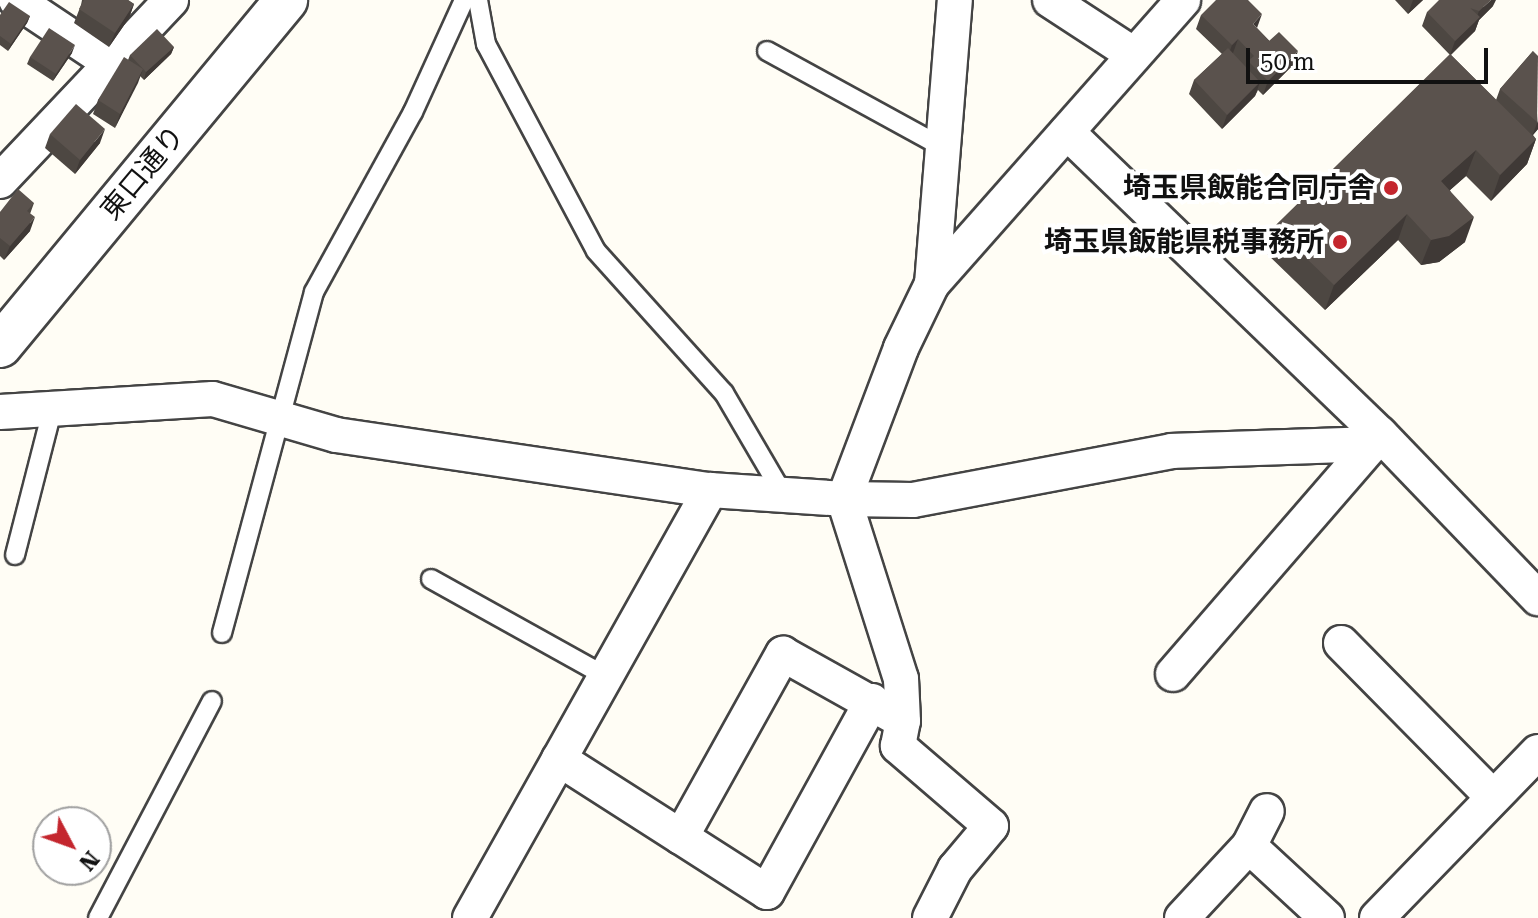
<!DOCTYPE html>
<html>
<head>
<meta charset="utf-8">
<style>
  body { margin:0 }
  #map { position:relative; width:1538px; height:918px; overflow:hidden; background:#fffdf5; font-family:"Roboto Serif","Noto Sans JP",serif }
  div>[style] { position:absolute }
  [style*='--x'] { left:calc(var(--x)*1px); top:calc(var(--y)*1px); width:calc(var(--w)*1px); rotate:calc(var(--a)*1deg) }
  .roads { filter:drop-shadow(2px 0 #444) drop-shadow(-2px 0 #444) drop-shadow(0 2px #444) drop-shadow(0 -2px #444) }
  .service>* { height:18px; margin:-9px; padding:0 9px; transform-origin:9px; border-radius:9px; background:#fff }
  .minor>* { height:34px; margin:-17px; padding:0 17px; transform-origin:17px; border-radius:17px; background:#fff }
  .tertiary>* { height:42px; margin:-21px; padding:0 21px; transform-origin:21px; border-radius:21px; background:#fff }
  .wall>* { inset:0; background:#4d4742 }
  .shaded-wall>* { inset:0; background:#3f3936 }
  .building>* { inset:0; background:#5a524d }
  .dots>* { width:22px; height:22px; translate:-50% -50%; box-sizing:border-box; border:4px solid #fff; border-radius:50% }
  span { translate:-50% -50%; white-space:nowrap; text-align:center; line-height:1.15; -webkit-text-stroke:8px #fff; paint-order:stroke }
  .street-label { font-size:28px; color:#111 }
  .poi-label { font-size:28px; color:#111; font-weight:700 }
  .right { translate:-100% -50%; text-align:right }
  .north { position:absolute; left:32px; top:806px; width:80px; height:80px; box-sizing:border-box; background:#fff; border:2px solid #a0a0a0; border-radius:50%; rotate:131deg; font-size:22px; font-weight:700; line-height:32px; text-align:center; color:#111 }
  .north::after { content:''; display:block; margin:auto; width:28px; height:36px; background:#c4262e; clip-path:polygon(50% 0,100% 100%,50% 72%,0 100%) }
  .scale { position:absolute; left:1246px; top:48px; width:242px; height:36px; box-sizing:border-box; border:4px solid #111; border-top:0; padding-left:10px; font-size:24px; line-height:28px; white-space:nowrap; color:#111; -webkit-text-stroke:6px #fff; paint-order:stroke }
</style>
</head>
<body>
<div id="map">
  <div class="roads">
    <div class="service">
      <div style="--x:478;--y:0;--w:45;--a:79.7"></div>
      <div style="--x:486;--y:44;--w:234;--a:62"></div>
      <div style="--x:596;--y:251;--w:191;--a:48"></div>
      <div style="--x:724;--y:393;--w:117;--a:59.7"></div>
      <div style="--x:767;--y:51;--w:200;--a:28.7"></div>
      <div style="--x:15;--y:555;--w:153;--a:-75.6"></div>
      <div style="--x:431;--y:579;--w:199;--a:29.1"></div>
      <div style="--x:222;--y:633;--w:353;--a:-74.9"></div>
      <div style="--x:314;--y:292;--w:205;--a:-61.2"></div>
      <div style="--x:413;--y:112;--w:123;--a:-65.5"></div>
      <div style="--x:98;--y:918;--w:245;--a:-62.3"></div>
    </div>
    <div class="minor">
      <div style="--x:16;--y:0;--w:112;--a:33.7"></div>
      <div style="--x:1050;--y:0;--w:100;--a:33.2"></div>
      <div style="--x:1067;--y:132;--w:435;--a:44"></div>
      <div style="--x:1380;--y:434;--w:228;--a:46.1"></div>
      <div style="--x:0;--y:181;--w:249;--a:-46.6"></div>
      <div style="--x:932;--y:284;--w:379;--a:-48.5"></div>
      <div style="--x:0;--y:412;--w:213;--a:-3.5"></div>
      <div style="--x:213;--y:399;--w:128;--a:16.3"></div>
      <div style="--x:336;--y:435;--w:378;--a:8.4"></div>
      <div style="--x:710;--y:490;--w:134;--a:3.8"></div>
      <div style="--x:844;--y:499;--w:69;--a:0.8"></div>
      <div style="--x:913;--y:500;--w:264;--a:-10.7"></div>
      <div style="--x:1172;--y:451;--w:200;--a:-2"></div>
      <div style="--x:1341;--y:643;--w:214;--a:45.4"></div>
      <div style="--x:1173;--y:674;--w:316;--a:-49.1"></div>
      <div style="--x:559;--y:759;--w:145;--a:32.6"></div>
      <div style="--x:681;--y:837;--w:210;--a:-60.9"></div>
      <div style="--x:783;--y:654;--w:137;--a:29.2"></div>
      <div style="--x:681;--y:837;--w:102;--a:32.6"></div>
      <div style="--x:767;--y:892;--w:218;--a:-61.2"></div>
      <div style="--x:1249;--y:846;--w:39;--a:-63"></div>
      <div style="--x:470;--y:918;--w:491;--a:-60.7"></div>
      <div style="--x:930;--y:918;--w:55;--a:-63"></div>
      <div style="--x:955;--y:869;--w:56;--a:-50.1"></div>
      <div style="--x:991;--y:826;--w:123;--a:-139.3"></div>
      <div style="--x:898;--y:746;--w:25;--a:-79"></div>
      <div style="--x:903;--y:721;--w:42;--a:-92.7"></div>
      <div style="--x:901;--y:679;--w:189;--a:-107.6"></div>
      <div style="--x:844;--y:499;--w:161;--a:-69.3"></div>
      <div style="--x:901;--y:348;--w:71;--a:-64.2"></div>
      <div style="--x:932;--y:284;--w:285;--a:-85.4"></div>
      <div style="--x:1182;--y:918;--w:98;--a:-47.1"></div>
      <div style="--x:1249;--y:846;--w:106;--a:42.7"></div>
      <div style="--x:1377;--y:918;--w:231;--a:-45.9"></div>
    </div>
    <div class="tertiary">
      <div style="--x:0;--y:346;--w:449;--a:-50.4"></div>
    </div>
  </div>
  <div class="wall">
    <div style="clip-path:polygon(82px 0,128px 0,134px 4px,129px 18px,109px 47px,74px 23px,81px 5px)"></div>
    <div style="clip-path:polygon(1395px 0,1423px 0,1408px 14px)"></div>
    <div style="clip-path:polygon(1493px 6px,1479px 20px,1475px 31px,1451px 55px,1496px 100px,1500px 89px,1533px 51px,1538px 129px,1533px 135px,1536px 139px,1527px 164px,1491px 201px,1466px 176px,1450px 190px,1465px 242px,1439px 262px,1421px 265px,1398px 240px,1325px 310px,1265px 252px,1274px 227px,1450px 55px,1422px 26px,1427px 12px)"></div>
    <div style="clip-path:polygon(0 15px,30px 16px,27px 23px,8px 51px,0 45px)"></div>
    <div style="clip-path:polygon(1201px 15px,1257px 28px,1293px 65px,1263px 95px,1258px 90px,1255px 96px,1222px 129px,1189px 94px,1194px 80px,1222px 54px,1196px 29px)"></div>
    <div style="clip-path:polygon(174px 47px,171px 54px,144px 80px,140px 76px,115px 128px,93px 114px,98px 100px,128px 60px,130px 55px)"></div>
    <div style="clip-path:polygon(72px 53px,53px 81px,27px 64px,30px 57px)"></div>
    <div style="clip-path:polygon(50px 134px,100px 143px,75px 174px,45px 148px)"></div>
    <div style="clip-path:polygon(34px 203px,30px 214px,30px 231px,4px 260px,0 256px,0 212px)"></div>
  </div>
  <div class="shaded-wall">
    <div style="clip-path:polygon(1413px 0,1423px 0,1408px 14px)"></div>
    <div style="clip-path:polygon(1491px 0,1496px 0,1493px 6px,1479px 20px,1475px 31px,1450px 55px,1455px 41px,1475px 22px,1479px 11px)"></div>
    <div style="clip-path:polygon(134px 4px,129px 18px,109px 47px,115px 33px)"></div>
    <div style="clip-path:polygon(1262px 14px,1257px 28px,1253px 24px)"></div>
    <div style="clip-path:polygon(30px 16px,27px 23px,8px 51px,11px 44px)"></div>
    <div style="clip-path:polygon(1238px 39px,1233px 53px,1227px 59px,1232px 45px)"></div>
    <div style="clip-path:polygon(75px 45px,72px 53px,53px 81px,56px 74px)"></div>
    <div style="clip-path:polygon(174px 47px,171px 54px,144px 80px,146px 72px)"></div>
    <div style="clip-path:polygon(1298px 51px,1293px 65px,1263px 95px,1268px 81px)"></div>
    <div style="clip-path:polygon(143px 69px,138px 83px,115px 128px,120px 114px)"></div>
    <div style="clip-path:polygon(1260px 82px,1255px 96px,1222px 129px,1227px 115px)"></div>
    <div style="clip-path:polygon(1538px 121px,1538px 129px,1532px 136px)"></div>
    <div style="clip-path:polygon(105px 129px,100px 143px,75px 174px,80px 160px)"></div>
    <div style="clip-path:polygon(1536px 139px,1527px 164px,1491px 201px,1500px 175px)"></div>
    <div style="clip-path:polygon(1476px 150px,1466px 176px,1432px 206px,1441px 181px)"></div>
    <div style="clip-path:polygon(1407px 214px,1398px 240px,1325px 310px,1334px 285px)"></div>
    <div style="clip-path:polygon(35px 217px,30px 231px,4px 260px,10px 246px)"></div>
    <div style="clip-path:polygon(1474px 217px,1465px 242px,1439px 262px,1421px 265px,1431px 240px)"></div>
  </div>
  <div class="building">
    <div style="clip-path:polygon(84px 0,128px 0,134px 4px,115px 33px,79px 9px)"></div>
    <div style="clip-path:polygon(1216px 0,1248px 0,1262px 14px,1253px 24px,1269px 41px,1279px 32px,1298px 51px,1268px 81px,1248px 61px,1254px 56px,1238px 39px,1232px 45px,1201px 15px)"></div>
    <div style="clip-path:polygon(1439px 0,1491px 0,1479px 11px,1470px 8px,1480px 17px,1455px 41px,1427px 12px)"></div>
    <div style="clip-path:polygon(9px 2px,30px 16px,11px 44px,0 36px,0 15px)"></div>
    <div style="clip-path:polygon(49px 28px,75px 45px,56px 74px,30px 57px)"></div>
    <div style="clip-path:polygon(157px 29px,174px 47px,146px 72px,130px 55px)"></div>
    <div style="clip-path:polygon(1228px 48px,1260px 82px,1227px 115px,1194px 80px)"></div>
    <div style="clip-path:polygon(1533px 51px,1538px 56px,1537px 122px,1500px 89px)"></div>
    <div style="clip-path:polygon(1450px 54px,1536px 139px,1500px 175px,1476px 150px,1441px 181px,1474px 217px,1449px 236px,1431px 240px,1407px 214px,1334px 285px,1274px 227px)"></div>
    <div style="clip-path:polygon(124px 57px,143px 69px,120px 114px,98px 100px)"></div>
    <div style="clip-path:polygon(76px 104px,105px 129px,80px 160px,50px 134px)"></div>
    <div style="clip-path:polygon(18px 189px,34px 203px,27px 211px,35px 217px,10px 246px,0 238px,0 212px)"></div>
  </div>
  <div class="dots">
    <div style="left:1391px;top:188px;background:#c4262e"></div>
    <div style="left:1340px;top:242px;background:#c4262e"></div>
  </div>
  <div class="street-label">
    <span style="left:143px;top:173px;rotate:-50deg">東口通り</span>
  </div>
  <div class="poi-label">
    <span class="right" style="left:1375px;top:188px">埼玉県飯能合同庁舎</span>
    <span class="right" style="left:1324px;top:242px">埼玉県飯能県税事務所</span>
  </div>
  <div class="north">N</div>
  <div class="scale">50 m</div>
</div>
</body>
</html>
